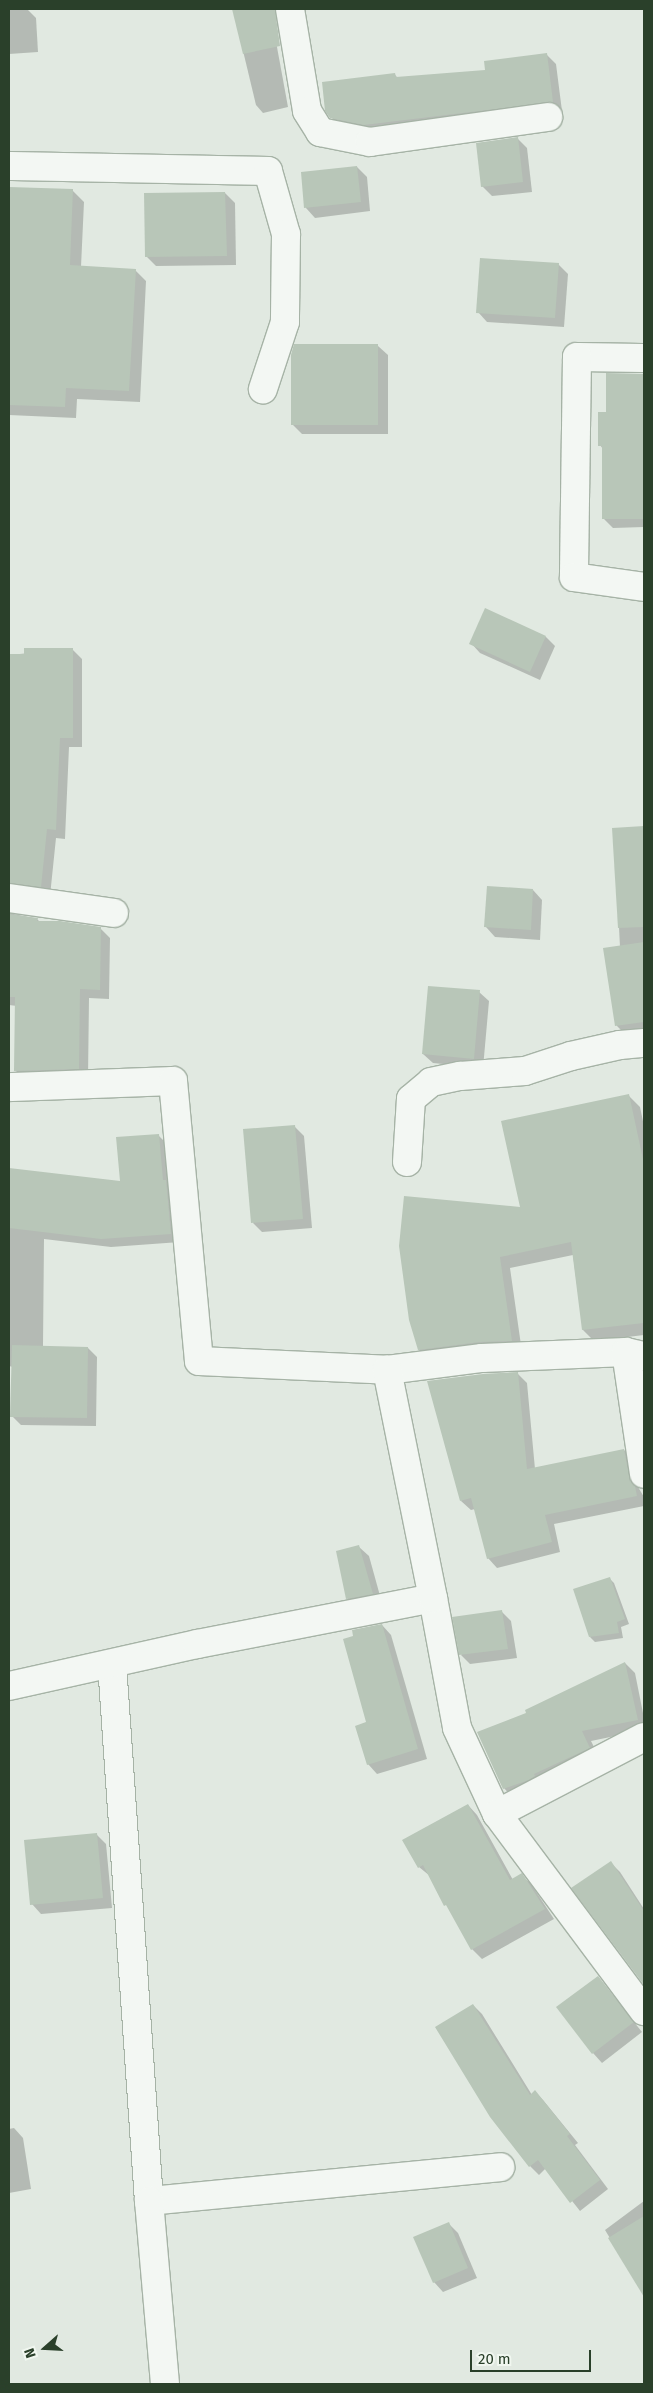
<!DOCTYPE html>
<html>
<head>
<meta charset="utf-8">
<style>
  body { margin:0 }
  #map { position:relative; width:653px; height:2393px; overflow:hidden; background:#e1e9e1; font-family:"Fira Sans",sans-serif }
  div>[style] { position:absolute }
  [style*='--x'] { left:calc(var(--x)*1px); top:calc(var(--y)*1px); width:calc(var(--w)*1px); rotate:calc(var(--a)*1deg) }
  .shadow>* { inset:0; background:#0003 }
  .building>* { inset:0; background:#b8c6b8 }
  .roads { filter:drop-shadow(1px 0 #a6b3a6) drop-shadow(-1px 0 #a6b3a6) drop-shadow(0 1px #a6b3a6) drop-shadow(0 -1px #a6b3a6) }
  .minor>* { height:28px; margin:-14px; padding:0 14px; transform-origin:14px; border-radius:14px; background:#f3f7f3 }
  span { translate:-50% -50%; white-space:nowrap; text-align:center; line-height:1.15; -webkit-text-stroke:4px #f1f7f0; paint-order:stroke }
  .frame { position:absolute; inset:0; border:10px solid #2a402a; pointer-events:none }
  .north { position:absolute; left:20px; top:2323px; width:50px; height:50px; -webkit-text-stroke:4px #f1f7f0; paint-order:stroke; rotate:251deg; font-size:14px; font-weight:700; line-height:20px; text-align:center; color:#2a402a }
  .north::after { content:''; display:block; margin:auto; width:18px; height:22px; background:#2a402a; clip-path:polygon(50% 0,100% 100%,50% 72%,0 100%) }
  .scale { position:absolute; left:470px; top:2350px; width:121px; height:22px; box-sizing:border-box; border:2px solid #2a402a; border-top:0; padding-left:6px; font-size:15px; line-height:18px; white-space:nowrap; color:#2a402a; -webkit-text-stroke:4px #f1f7f0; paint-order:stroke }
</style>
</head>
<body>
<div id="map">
  <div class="shadow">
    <div style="clip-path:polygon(9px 9px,27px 9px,36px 18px,38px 52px,9px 54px)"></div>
    <div style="clip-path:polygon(233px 9px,270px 9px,288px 107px,263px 113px,256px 105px)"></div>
    <div style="clip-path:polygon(546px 54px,556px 64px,562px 111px,374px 134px,341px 127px,331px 117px,395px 75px,398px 78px,487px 71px)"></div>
    <div style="clip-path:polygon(517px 138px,527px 148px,532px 192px,492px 196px,482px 186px)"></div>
    <div style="clip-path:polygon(357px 167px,367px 177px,370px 211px,315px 218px,306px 208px,302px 173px)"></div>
    <div style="clip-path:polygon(9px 188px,72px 190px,84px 202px,81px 267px,135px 270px,146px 281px,140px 402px,77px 399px,76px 418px,9px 415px)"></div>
    <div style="clip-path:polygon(225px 193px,235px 203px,236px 265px,156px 266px,147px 257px)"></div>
    <div style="clip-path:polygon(558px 264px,568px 274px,564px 327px,487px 322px,478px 312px)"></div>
    <div style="clip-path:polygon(378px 346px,388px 355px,388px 434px,302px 434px,292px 424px)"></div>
    <div style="clip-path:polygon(607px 374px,644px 374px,644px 527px,613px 528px,604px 519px,603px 449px,600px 445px,607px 413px)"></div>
    <div style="clip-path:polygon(546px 637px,555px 646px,540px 680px,480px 653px,471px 643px)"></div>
    <div style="clip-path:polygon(72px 649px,82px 659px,82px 747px,69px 747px,65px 839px,56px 838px,50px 896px,9px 895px,9px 655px)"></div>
    <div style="clip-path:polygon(644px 827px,644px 1032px,626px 1035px,617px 1026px,605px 949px,620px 947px,614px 829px)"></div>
    <div style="clip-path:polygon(533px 890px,542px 900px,540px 940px,495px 937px,486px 927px)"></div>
    <div style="clip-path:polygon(9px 913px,37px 919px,40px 922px,100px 928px,110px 938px,109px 999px,89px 998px,88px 1078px,25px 1080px,16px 1071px,17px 1006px,9px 1005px)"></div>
    <div style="clip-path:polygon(479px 992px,489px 1001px,483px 1068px,433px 1063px,423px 1054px)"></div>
    <div style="clip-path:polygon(629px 1096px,640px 1107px,644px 1126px,644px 1335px,594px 1341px,583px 1330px,573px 1255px,510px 1268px,522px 1352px,430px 1361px,419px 1350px,521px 1209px)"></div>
    <div style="clip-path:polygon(294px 1126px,304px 1136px,312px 1228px,262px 1232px,253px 1223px)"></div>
    <div style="clip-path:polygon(158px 1135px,167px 1144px,180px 1242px,111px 1247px,44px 1239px,43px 1347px,88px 1348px,97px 1357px,96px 1426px,21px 1425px,12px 1416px,13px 1367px,9px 1366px,9px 1169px,122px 1182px)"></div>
    <div style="clip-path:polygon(517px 1373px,527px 1383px,535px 1469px,624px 1450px,634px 1460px,638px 1487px,644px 1497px,644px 1506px,554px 1524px,560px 1552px,497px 1568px,488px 1558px,475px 1509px,471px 1510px,461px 1501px)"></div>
    <div style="clip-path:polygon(359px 1547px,369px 1556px,382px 1603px,357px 1608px,347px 1598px)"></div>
    <div style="clip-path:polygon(609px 1578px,614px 1583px,629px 1624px,621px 1627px,623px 1638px,595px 1642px,590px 1637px)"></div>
    <div style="clip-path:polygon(502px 1612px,511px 1621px,517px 1658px,470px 1664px,461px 1655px)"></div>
    <div style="clip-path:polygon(382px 1625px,391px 1635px,427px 1759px,377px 1774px,368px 1764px,367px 1723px)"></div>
    <div style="clip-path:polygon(625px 1663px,635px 1673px,644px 1718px,644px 1730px,591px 1741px,599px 1757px,513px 1798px,504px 1788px,531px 1713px)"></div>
    <div style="clip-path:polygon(468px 1805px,477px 1815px,513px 1880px,521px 1875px,531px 1884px,554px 1919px,482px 1959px,472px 1949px,430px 1876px,419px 1867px)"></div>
    <div style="clip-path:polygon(96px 1834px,106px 1844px,112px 1908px,41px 1914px,32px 1904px)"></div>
    <div style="clip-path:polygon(611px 1863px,620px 1872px,644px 1909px,644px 1983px,573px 1888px)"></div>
    <div style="clip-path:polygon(598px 1977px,642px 2032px,602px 2063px,593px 2053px)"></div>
    <div style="clip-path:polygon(473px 2005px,482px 2014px,532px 2095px,535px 2092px,543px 2100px,578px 2143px,575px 2145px,608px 2189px,580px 2211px,546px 2168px,539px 2175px,530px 2166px)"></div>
    <div style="clip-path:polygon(14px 2128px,23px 2138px,31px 2189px,9px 2193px,9px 2129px)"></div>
    <div style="clip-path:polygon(644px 2201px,644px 2289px,635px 2279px,605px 2230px)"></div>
    <div style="clip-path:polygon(448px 2223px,458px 2233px,477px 2278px,443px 2292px,434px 2282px)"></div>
  </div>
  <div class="building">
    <div style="clip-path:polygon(232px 9px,275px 9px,280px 46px,243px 54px)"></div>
    <div style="clip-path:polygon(547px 53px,553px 102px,364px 125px,330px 118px,325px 111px,322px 82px,395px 73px,396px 77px,485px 70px,484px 61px)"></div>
    <div style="clip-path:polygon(518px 137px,523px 182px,481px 187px,476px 143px)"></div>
    <div style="clip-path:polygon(357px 166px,361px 202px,304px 208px,301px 172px)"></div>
    <div style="clip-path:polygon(9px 187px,73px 189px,70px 265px,136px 269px,129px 391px,66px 388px,65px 407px,9px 405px)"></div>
    <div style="clip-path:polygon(225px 192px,227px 256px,145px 257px,144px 193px)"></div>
    <div style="clip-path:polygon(480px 258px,559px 263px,555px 318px,476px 313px)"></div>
    <div style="clip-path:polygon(294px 344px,378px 344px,378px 425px,291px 425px,291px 355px)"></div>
    <div style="clip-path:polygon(606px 373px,644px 374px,644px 519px,602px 519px,602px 446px,598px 446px,598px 412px,606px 412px)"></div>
    <div style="clip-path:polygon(485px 608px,546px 636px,530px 672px,469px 644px)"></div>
    <div style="clip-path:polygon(24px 648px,73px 648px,73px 738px,60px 738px,56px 830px,47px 829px,41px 887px,9px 883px,9px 654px,24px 654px)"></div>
    <div style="clip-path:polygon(644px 826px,644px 927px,618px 928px,612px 828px)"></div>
    <div style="clip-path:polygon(487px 886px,533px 889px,531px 930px,484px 927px)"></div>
    <div style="clip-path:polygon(9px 914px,38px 918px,37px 921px,60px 921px,101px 927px,100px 990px,80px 989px,79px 1069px,14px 1071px,15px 997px,9px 997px)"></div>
    <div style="clip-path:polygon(644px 942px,644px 1022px,615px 1026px,603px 948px)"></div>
    <div style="clip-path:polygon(428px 986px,480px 990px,474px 1059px,422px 1054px)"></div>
    <div style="clip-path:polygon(629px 1094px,644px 1164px,644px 1323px,582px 1330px,571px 1242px,500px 1257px,512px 1341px,480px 1342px,418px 1350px,409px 1320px,399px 1246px,404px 1196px,520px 1207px,501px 1121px)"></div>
    <div style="clip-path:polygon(295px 1125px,303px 1219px,251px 1223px,243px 1129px)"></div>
    <div style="clip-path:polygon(159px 1134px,163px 1180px,166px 1180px,171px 1234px,101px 1239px,9px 1228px,9px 1168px,120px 1181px,116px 1137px)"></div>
    <div style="clip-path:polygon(12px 1345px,88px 1347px,87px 1418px,10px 1417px)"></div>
    <div style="clip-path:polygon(518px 1372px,527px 1469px,624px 1449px,629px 1476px,635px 1486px,637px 1496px,545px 1515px,552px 1542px,487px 1559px,471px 1498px,460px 1501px,427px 1381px,483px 1374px)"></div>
    <div style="clip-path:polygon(359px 1545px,373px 1594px,346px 1599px,336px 1551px)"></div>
    <div style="clip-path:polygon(610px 1577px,625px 1619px,617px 1622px,619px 1633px,589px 1637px,573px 1589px)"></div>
    <div style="clip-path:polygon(502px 1610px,508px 1649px,459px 1655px,452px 1617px)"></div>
    <div style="clip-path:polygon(382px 1624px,418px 1749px,367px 1765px,355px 1726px,366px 1722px,343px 1639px,353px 1636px,352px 1630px)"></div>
    <div style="clip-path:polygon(625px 1662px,638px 1720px,582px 1731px,590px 1748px,534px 1774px,535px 1776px,529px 1780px,503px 1789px,477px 1732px,526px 1713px,525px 1710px)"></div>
    <div style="clip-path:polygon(468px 1804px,510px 1880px,522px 1873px,545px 1909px,471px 1950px,446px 1905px,444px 1906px,423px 1865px,418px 1868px,402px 1840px)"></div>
    <div style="clip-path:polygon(97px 1833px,103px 1898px,30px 1905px,24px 1840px)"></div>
    <div style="clip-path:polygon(611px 1861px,644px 1911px,644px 1985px,571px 1888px)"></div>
    <div style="clip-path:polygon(598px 1976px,634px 2022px,592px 2054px,556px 2007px)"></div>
    <div style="clip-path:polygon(473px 2004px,530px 2095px,535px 2090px,570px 2134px,567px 2136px,600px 2180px,570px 2203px,538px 2160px,529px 2167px,490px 2117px,435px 2027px)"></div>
    <div style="clip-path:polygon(644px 2216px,644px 2297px,608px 2238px)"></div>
    <div style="clip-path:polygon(449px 2222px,468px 2268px,433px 2283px,413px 2237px)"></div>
  </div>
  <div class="roads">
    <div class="minor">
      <div style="--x:290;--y:9;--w:103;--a:80.5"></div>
      <div style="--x:307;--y:111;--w:25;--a:58"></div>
      <div style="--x:320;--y:132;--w:51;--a:11.3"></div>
      <div style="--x:370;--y:142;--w:180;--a:-8"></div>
      <div style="--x:9;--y:166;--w:259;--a:1.1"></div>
      <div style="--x:268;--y:171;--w:66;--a:74.1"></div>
      <div style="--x:286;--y:234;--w:88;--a:90.7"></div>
      <div style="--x:285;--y:322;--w:71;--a:108.2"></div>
      <div style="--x:644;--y:358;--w:67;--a:-179.1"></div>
      <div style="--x:577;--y:357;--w:220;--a:90.8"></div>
      <div style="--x:574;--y:577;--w:71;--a:8.1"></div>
      <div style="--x:9;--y:898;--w:106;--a:8.1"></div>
      <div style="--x:11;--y:1087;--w:162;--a:-2.1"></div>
      <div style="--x:173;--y:1081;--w:281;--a:84.7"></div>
      <div style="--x:199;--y:1361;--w:188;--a:2.7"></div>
      <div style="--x:387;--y:1370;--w:96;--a:-7.2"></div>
      <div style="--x:482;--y:1358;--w:144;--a:-2.4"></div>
      <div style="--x:407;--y:1162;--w:63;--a:-86.4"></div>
      <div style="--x:411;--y:1099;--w:26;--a:-40"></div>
      <div style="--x:431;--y:1082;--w:30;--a:-12"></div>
      <div style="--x:460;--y:1076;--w:65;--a:-4.4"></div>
      <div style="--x:525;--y:1071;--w:48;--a:-18.1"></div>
      <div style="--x:571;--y:1056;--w:50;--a:-12.7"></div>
      <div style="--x:620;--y:1045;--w:24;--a:-5"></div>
      <div style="--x:643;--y:1356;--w:17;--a:-167"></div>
      <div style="--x:626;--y:1352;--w:123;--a:81.6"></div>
      <div style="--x:433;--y:1598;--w:132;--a:79.5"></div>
      <div style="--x:457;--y:1728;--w:95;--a:65.1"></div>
      <div style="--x:112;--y:1664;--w:538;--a:86.06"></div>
      <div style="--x:149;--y:2201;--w:353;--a:-5.5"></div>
      <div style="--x:9;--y:1686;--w:193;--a:-12.6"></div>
      <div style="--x:197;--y:1644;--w:240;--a:-11"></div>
      <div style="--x:433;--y:1598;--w:233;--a:-101.4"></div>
      <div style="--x:644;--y:1737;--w:166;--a:152.4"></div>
      <div style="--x:497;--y:1814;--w:246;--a:53.3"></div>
      <div style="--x:149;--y:2201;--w:184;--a:85"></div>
    </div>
  </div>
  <div class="frame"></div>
  <div class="north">N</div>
  <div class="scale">20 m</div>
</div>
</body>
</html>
